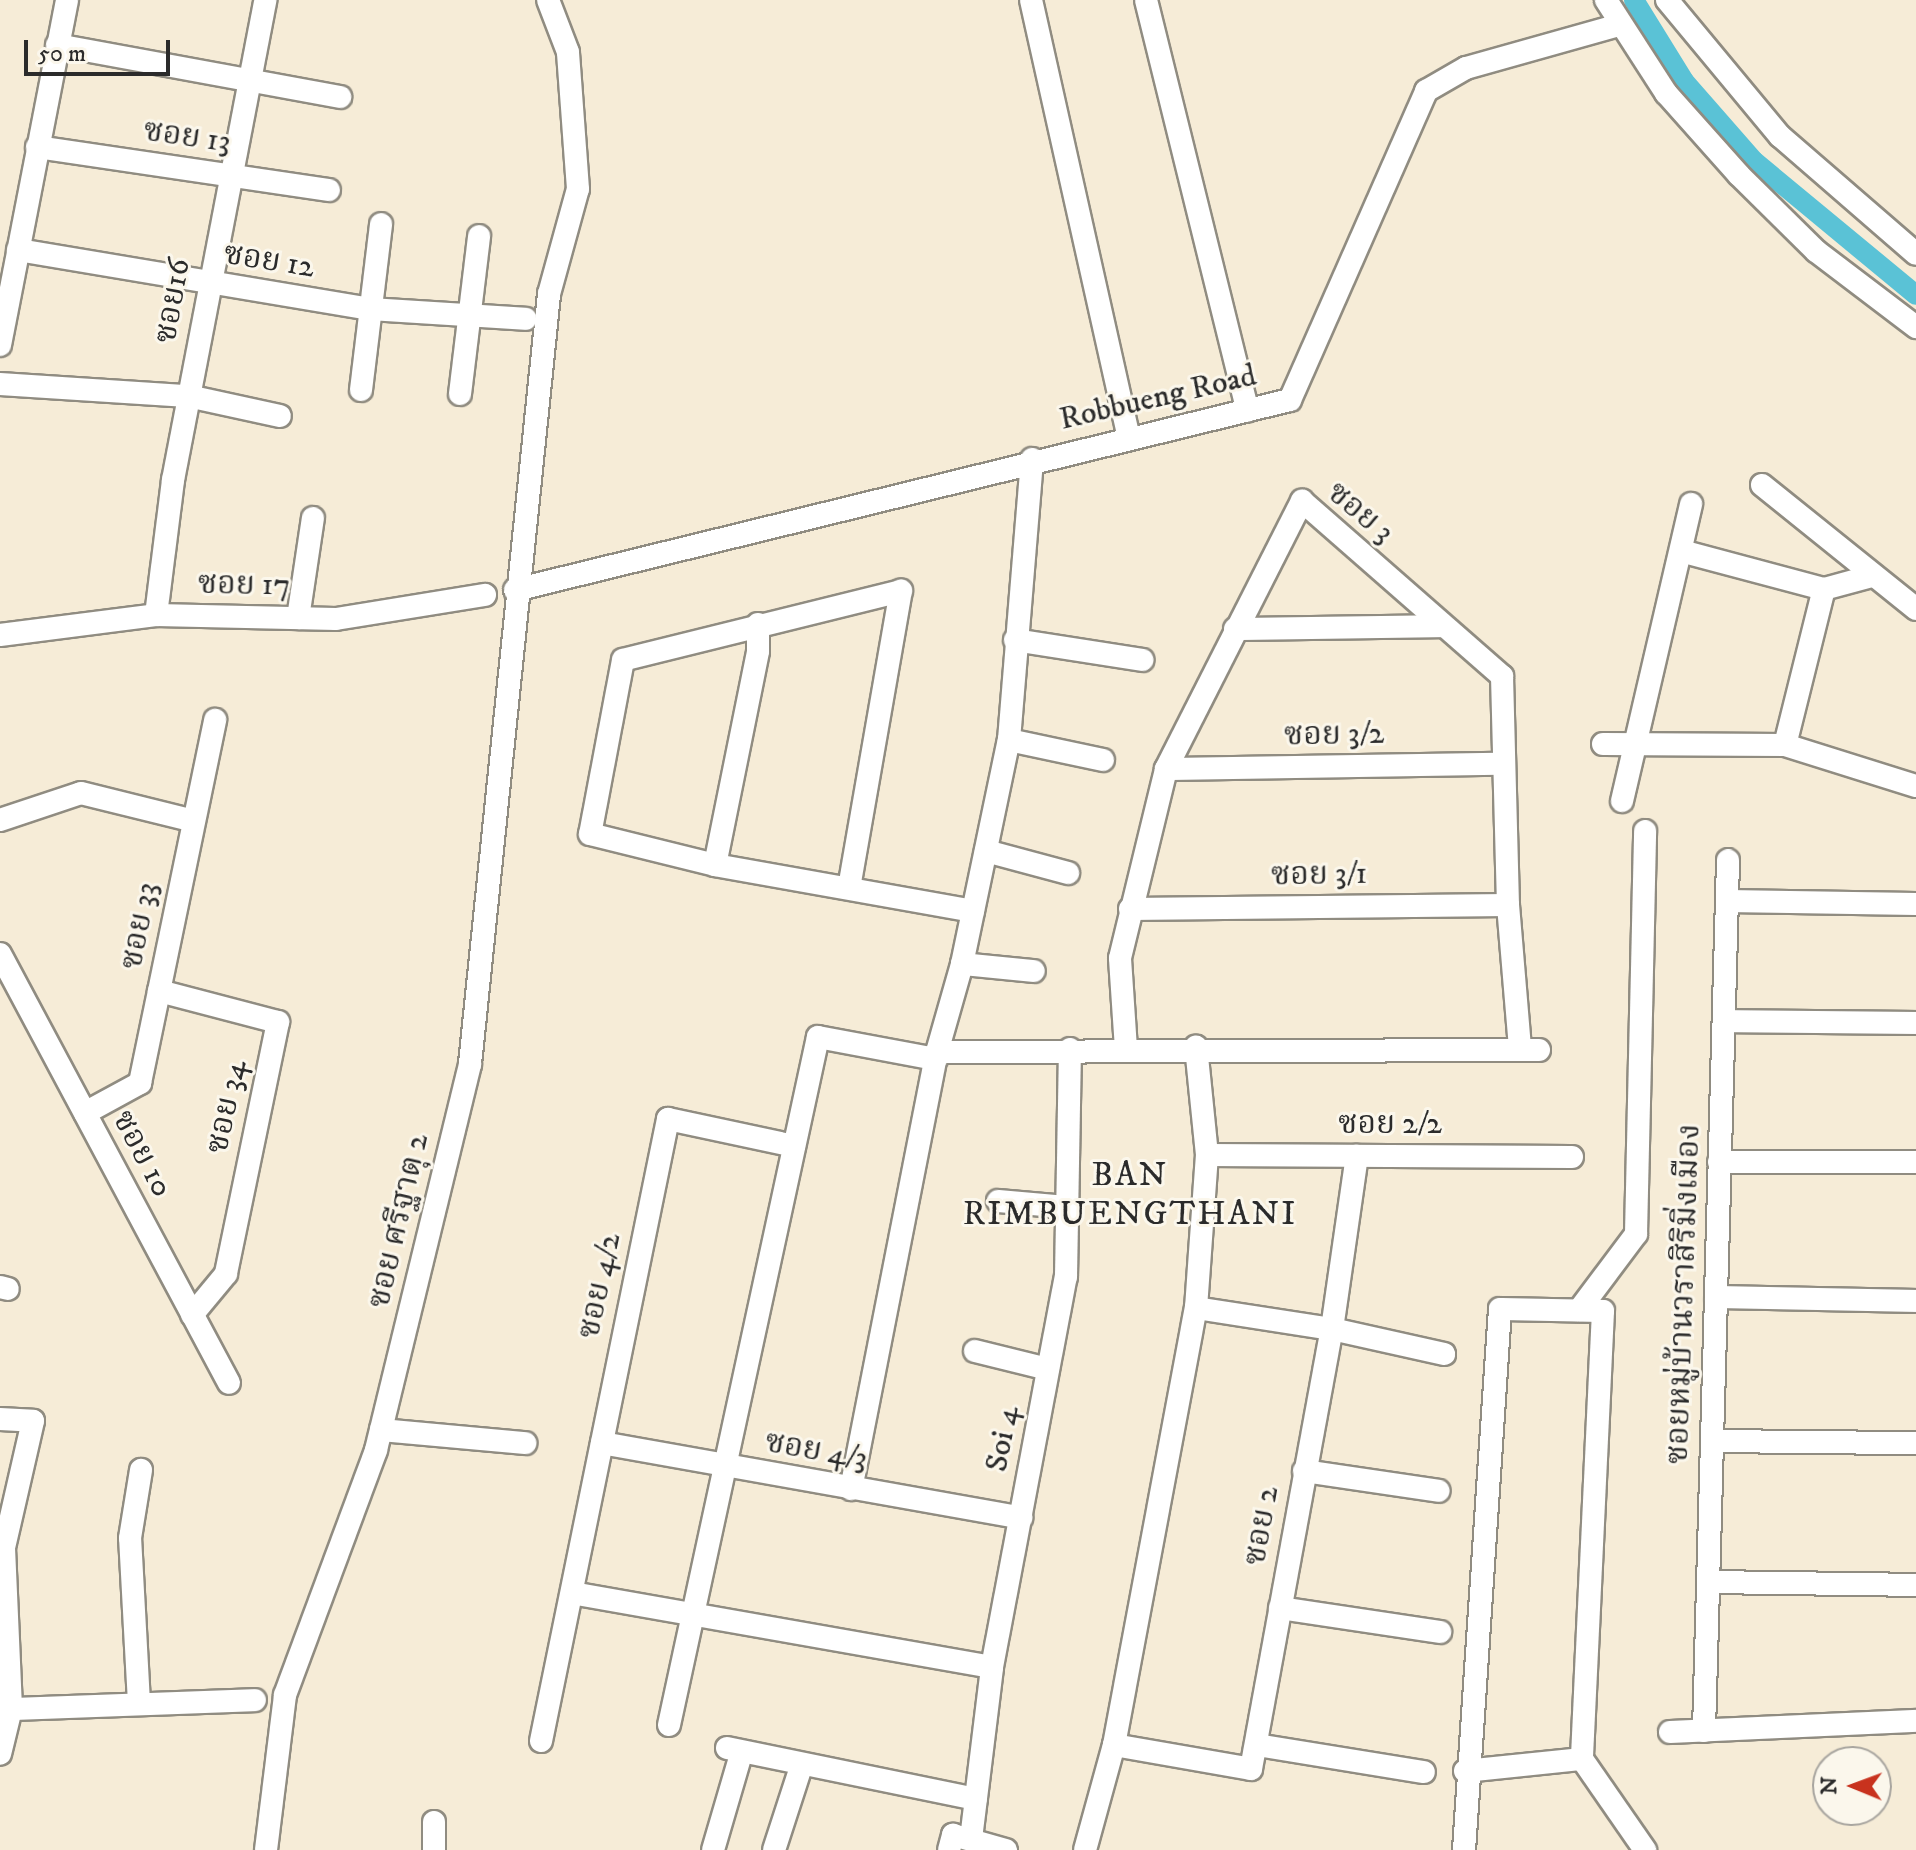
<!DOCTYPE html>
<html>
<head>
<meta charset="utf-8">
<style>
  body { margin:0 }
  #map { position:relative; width:1916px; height:1850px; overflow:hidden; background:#f6ecd7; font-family:"IM FELL DW Pica","Noto Serif Thai",serif }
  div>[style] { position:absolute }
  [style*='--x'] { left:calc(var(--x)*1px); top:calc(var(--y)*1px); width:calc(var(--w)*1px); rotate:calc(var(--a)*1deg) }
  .canal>* { height:20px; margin:-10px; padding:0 10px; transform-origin:10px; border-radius:10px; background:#5ac2d6 }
  .roads { filter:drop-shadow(2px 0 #908c81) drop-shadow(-2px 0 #908c81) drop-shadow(0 2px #908c81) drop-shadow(0 -2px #908c81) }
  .street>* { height:22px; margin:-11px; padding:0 11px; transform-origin:11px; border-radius:11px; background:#fff }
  span { translate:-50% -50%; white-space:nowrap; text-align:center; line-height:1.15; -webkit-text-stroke:6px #fbf7ec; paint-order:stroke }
  .street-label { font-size:32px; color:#2b2b2b }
  .neighbourhood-label { font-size:34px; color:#2b2b2b; letter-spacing:2px }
  .north { position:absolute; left:1812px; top:1746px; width:80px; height:80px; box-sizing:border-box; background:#fbf7ec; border:2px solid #a8a59f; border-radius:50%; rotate:271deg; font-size:22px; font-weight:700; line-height:32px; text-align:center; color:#2b2b2b }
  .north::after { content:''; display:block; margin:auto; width:28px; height:36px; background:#c8321e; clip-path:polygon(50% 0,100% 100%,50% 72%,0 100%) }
  .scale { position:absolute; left:24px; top:40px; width:146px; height:36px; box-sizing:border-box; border:4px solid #2b2b2b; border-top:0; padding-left:10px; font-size:24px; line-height:28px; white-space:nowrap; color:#2b2b2b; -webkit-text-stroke:6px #fbf7ec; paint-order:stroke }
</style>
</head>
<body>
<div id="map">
  <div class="canal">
    <div style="--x:1634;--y:0;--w:95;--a:58.3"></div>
    <div style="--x:1684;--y:81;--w:106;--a:48.8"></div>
    <div style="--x:1754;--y:161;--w:210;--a:39.6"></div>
  </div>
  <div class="roads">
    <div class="street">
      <div style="--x:1031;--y:0;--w:450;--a:77.4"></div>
      <div style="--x:1146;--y:0;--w:423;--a:76.1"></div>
      <div style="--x:1606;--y:0;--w:111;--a:57.2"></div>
      <div style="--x:1666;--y:93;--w:110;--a:48.3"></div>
      <div style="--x:1739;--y:175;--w:108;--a:44.6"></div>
      <div style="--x:1816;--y:251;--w:126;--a:37.2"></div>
      <div style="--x:1667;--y:0;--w:177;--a:50.3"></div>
      <div style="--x:1780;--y:136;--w:180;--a:40.9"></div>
      <div style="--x:57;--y:45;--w:288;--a:10.4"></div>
      <div style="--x:37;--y:147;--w:295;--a:8.4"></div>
      <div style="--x:18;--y:250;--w:356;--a:9.5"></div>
      <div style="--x:369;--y:309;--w:157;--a:3.6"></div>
      <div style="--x:0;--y:345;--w:351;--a:-79"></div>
      <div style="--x:0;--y:384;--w:188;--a:3.7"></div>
      <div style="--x:188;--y:396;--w:94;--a:12.3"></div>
      <div style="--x:361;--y:390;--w:167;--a:-83.1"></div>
      <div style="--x:460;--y:394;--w:159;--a:-83.1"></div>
      <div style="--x:1762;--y:485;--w:198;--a:38.8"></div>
      <div style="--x:1681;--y:551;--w:148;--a:14.9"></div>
      <div style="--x:515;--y:590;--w:798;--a:-13.78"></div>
      <div style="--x:1290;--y:400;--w:338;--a:-66.2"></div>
      <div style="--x:1426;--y:91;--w:46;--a:-29.9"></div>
      <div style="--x:1466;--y:68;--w:159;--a:-15.7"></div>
      <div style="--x:156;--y:615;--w:136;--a:-82.8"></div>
      <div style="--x:173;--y:480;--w:489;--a:-79.1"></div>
      <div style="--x:298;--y:618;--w:101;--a:-81.5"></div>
      <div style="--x:1235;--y:629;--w:205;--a:-0.8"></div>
      <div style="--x:0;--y:635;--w:157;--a:-7.3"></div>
      <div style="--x:156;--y:615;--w:180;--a:1.3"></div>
      <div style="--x:336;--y:619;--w:151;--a:-9.2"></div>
      <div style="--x:1015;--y:640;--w:129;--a:8.9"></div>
      <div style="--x:1009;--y:740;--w:96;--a:12"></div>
      <div style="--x:1603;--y:744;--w:182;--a:0.3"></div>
      <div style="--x:1785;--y:745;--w:137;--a:17.4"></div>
      <div style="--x:1785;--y:745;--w:161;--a:-76"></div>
      <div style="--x:1824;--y:589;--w:50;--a:-15.2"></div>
      <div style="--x:1166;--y:769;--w:337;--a:-0.9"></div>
      <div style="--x:1622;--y:801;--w:305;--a:-76.9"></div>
      <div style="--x:0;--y:820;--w:85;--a:-18.4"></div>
      <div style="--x:81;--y:793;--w:116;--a:13.9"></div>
      <div style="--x:986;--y:851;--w:85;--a:15"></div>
      <div style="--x:715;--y:865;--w:218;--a:-78.6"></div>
      <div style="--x:758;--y:651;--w:27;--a:-90"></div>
      <div style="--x:849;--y:888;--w:302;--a:-80.1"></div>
      <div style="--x:901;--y:591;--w:286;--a:166.1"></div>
      <div style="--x:623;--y:660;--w:177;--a:100.7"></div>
      <div style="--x:590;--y:834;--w:129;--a:13.9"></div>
      <div style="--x:715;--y:865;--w:262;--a:10.1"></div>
      <div style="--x:1727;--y:901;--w:189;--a:0.9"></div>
      <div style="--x:1130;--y:909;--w:378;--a:-0.6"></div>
      <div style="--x:0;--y:954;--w:486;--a:61.9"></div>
      <div style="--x:962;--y:964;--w:72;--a:5.6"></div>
      <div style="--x:159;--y:991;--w:123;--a:14.6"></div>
      <div style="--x:278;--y:1022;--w:257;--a:101.7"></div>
      <div style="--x:226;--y:1274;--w:53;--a:129.7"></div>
      <div style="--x:1724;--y:1021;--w:192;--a:0.6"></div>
      <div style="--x:1126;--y:1049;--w:91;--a:-93.8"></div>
      <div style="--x:1120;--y:958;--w:195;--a:-76.3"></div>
      <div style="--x:1166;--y:769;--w:301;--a:-63.1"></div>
      <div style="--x:1302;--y:501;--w:266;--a:41.2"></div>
      <div style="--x:1502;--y:676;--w:229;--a:88.5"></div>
      <div style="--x:1508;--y:905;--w:143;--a:85.2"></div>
      <div style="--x:937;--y:1052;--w:602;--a:-0.19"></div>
      <div style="--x:85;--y:1113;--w:63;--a:-28.6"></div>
      <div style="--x:140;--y:1083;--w:371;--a:-78.3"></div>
      <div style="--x:1207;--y:1155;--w:365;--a:0.3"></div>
      <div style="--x:1719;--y:1162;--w:197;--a:0"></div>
      <div style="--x:998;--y:1201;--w:69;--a:5"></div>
      <div style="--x:0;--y:1287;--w:8;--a:14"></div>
      <div style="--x:1716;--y:1297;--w:200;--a:1.1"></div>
      <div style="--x:1196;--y:1308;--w:138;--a:8.8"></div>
      <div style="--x:1332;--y:1329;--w:115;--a:12.6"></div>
      <div style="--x:1579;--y:1310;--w:95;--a:-53.1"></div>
      <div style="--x:1636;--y:1234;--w:403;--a:-88.7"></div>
      <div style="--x:975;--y:1351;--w:75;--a:13.9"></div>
      <div style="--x:0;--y:1419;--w:33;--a:3"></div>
      <div style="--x:33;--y:1421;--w:130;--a:102.9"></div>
      <div style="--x:4;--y:1548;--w:161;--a:87.5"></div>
      <div style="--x:11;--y:1709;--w:46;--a:103.7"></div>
      <div style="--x:381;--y:1430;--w:145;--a:5.2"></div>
      <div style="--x:1712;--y:1441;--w:204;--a:0.6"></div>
      <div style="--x:602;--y:1443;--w:426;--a:10.1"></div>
      <div style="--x:1304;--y:1471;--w:136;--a:8.4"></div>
      <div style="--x:851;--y:1489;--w:445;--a:-78.9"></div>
      <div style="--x:937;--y:1052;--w:91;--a:-74.1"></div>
      <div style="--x:962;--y:964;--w:229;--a:-78.2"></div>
      <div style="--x:1009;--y:740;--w:282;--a:-85.3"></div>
      <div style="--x:1708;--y:1582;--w:208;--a:0.8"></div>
      <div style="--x:572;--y:1593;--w:426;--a:10"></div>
      <div style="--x:1280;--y:1608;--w:162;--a:8.5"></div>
      <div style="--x:139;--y:1703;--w:165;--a:-93.1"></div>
      <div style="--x:130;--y:1538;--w:69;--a:-80.8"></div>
      <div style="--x:11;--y:1709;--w:244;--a:-2.1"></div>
      <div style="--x:669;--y:1725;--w:704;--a:-77.78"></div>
      <div style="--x:818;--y:1037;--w:120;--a:10.6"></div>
      <div style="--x:1704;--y:1731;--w:871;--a:-88.42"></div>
      <div style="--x:1670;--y:1732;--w:246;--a:-2.6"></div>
      <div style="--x:541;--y:1741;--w:635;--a:-78.46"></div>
      <div style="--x:668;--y:1119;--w:129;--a:12.1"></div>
      <div style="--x:1114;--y:1745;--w:139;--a:9.9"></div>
      <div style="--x:1251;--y:1769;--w:447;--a:-79.6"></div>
      <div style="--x:1332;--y:1329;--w:175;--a:-81.8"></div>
      <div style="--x:1257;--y:1745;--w:169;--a:9.2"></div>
      <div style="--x:727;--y:1748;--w:254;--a:11.6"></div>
      <div style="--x:1465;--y:1771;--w:118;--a:-5.9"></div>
      <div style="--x:971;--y:1839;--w:173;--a:-83"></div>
      <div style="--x:992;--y:1667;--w:397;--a:-79.3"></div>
      <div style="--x:1066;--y:1277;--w:228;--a:-89"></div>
      <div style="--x:266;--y:1850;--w:156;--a:-83"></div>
      <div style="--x:285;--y:1695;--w:261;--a:-69.6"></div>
      <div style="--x:376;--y:1450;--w:397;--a:-76.3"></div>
      <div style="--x:470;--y:1064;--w:774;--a:-84.14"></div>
      <div style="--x:549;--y:294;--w:109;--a:-74.6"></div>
      <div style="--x:578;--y:189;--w:137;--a:-94.2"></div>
      <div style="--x:568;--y:52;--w:56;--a:-111"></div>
      <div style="--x:434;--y:1850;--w:28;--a:-90"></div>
      <div style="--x:713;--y:1850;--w:100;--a:-73.7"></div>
      <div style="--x:774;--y:1850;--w:90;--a:-72"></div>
      <div style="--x:949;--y:1850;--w:16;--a:-75"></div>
      <div style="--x:953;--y:1835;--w:55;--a:15.8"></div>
      <div style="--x:1085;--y:1850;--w:109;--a:-74.6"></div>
      <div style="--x:1114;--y:1745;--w:445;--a:-79.4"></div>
      <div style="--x:1196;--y:1308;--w:153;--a:-85.9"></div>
      <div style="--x:1207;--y:1155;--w:109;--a:-95.8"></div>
      <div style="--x:1464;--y:1850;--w:542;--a:-86.19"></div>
      <div style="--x:1500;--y:1309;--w:103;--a:1.1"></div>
      <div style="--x:1603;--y:1311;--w:448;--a:92.7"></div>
      <div style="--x:1582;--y:1759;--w:111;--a:55.3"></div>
    </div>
  </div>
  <div class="street-label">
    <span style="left:187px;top:137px;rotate:8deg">ซอย 13</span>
    <span style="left:269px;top:261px;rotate:9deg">ซอย 12</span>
    <span style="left:173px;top:301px;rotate:-80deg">ซอย16</span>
    <span style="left:1158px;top:398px;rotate:-13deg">Robbueng Road</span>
    <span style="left:1360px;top:513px;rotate:40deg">ซอย 3</span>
    <span style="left:244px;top:585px;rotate:1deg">ซอย 17</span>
    <span style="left:1334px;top:735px;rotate:-1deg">ซอย 3/2</span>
    <span style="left:1319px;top:875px;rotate:-1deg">ซอย 3/1</span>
    <span style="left:140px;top:926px;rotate:-79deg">ซอย 33</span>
    <span style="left:227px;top:1107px;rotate:-78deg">ซอย 34</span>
    <span style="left:1390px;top:1124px">ซอย 2/2</span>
    <span style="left:142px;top:1154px;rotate:62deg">ซอย 10</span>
    <span style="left:399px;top:1221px;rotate:-77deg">ซอย ศรีฐาตุ 2</span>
    <span style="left:600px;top:1286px;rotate:-78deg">ซอย 4/2</span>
    <span style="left:1684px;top:1294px;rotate:-88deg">ซอยหมู่บ้านวราสิริมิ่งเมือง</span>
    <span style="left:1003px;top:1439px;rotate:-79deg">Soi 4</span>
    <span style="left:816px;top:1451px;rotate:10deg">ซอย 4/3</span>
    <span style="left:1262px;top:1526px;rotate:-80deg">ซอย 2</span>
  </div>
  <div class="neighbourhood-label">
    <span style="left:1130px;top:1195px">BAN<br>RIMBUENGTHANI</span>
  </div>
  <div class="north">N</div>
  <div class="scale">50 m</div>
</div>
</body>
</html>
